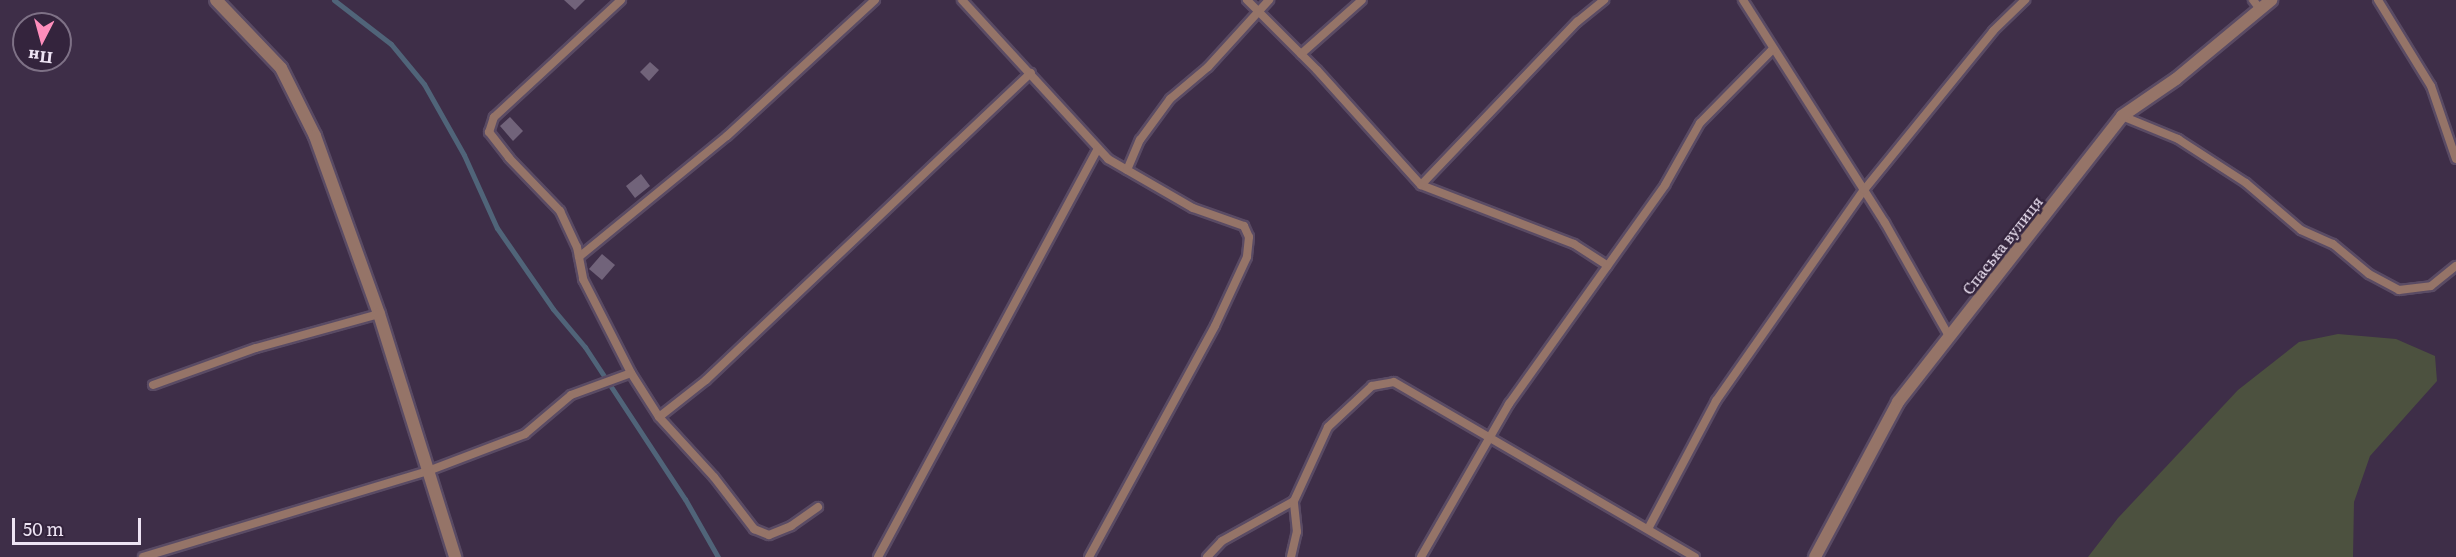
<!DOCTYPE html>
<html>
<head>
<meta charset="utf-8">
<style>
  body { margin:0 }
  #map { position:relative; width:2456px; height:557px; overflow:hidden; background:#3e2e48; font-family:Literata,serif }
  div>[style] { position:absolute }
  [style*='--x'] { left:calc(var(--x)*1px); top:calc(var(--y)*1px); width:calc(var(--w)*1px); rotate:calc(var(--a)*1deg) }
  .green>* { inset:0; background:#4c513f }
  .stream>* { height:5px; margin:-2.5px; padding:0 2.5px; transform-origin:2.5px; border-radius:2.5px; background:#506479 }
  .building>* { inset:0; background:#71637a }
  .roads { filter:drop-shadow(2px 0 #5a4b64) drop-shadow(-2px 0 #5a4b64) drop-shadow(0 2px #5a4b64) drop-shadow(0 -2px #5a4b64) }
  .service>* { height:8px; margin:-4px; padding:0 4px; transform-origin:4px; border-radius:4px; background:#957468 }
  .minor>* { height:12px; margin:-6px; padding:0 6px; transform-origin:6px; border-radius:6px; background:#957468 }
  span { translate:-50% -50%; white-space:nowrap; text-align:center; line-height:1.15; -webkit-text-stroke:5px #34243d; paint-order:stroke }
  .street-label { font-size:15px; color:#eee4f4 }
  .north { position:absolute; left:12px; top:12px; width:60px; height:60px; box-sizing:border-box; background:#34243d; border:2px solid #7e7186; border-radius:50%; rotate:186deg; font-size:16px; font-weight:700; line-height:24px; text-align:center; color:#eee4f4 }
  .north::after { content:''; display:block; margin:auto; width:21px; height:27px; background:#fe8ebc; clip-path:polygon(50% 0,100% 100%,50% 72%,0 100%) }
  .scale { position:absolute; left:12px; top:518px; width:129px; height:27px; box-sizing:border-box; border:3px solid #eee4f4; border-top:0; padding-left:8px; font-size:18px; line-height:21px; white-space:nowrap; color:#eee4f4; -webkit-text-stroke:4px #34243d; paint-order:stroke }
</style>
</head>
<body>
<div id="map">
  <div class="green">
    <div style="clip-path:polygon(2338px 334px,2396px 339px,2435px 356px,2437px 381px,2370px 456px,2354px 502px,2353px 557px,2088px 557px,2118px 518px,2238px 390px,2299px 342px)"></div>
  </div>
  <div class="stream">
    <div style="--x:334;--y:0;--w:72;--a:37.7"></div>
    <div style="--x:391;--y:44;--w:52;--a:50.5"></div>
    <div style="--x:424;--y:84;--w:81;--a:60.6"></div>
    <div style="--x:464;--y:155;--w:80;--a:65.7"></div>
    <div style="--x:497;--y:228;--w:98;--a:55.3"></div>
    <div style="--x:553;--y:309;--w:50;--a:49.9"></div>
    <div style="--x:585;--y:347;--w:182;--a:56.7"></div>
    <div style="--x:685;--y:499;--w:67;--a:60.4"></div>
  </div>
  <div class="building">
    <div style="clip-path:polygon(564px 0,585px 0,575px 10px)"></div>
    <div style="clip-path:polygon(650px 62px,659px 70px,649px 81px,640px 72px)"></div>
    <div style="clip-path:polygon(510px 117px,523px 131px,513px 141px,500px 126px)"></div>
    <div style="clip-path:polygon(641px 174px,650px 186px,635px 198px,626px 186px)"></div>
    <div style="clip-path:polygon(602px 254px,615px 265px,602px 280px,589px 269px)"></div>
  </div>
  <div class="roads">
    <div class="service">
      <div style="--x:621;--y:0;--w:173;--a:137.3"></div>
      <div style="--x:494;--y:117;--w:16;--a:108"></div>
      <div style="--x:489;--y:132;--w:33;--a:52"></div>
      <div style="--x:509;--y:158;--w:74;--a:46.1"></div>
      <div style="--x:560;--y:211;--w:40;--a:65"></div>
      <div style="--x:577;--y:247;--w:33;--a:79"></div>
      <div style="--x:583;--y:279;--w:106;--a:62.9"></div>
      <div style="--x:631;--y:373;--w:52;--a:57.5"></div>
      <div style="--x:659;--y:417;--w:81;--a:47.5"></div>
      <div style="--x:714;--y:477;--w:66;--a:52.4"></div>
      <div style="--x:754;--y:529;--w:16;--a:22"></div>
      <div style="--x:769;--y:535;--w:24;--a:-22"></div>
      <div style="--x:791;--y:526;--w:33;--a:-35"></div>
      <div style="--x:962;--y:0;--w:216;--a:47.4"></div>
      <div style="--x:1108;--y:159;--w:98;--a:30"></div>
      <div style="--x:1193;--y:208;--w:54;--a:19.4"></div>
      <div style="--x:1244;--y:226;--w:12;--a:66"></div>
      <div style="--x:1249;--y:237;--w:20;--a:96"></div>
      <div style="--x:1247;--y:257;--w:76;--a:114.9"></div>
      <div style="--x:1215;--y:326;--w:263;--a:118.6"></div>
      <div style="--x:1247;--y:0;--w:99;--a:45"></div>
      <div style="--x:1317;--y:70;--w:155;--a:47.9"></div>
      <div style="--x:1421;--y:185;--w:164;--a:21.1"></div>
      <div style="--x:1574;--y:244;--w:40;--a:32.9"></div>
      <div style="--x:1743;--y:0;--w:264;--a:57.5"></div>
      <div style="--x:1885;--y:223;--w:130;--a:60.5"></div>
      <div style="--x:2253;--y:0;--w:11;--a:52"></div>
      <div style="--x:2378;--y:0;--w:101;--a:58.4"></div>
      <div style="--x:2431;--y:86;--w:77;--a:71.1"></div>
      <div style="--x:1301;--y:54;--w:81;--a:-41.5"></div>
      <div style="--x:2122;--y:116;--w:61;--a:22.3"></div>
      <div style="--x:2178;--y:139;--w:81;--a:32.9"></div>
      <div style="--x:2246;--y:183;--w:72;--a:40.5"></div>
      <div style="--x:2301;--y:230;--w:35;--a:24"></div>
      <div style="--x:2333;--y:244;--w:47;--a:39.8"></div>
      <div style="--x:2369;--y:274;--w:34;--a:28"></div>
      <div style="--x:2399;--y:290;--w:32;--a:-7"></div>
      <div style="--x:2431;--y:286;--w:32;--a:-39"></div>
      <div style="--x:1127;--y:170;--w:33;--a:-67"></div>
      <div style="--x:1140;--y:140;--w:51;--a:-53.8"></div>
      <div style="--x:1170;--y:99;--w:50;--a:-40.1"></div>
      <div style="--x:1208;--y:67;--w:91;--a:-47.7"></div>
      <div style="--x:1421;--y:185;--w:226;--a:-46.3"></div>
      <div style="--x:1577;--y:22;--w:35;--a:-39"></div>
      <div style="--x:579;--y:257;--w:191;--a:-39.3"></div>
      <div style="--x:727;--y:136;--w:201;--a:-42.6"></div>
      <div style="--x:153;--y:385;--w:109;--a:-19.8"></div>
      <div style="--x:256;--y:348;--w:128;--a:-15.5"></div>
      <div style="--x:659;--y:417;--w:60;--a:-38.2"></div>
      <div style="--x:706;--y:380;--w:447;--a:-43.4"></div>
      <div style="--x:1649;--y:527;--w:143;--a:-62"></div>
      <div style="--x:1716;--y:401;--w:258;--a:-55"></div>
      <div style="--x:1864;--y:190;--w:205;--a:-50.9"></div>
      <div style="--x:1993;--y:31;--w:45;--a:-44.1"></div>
      <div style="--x:143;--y:557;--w:298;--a:-16.8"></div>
      <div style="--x:428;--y:471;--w:104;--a:-20.9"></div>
      <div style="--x:525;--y:434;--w:60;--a:-40.3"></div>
      <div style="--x:571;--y:395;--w:64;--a:-20.1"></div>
      <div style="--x:878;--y:557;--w:464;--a:-61.7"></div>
      <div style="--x:1207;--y:557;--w:22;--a:-47"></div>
      <div style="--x:1222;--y:541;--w:82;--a:-29.1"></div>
      <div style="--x:1294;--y:501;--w:81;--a:-65.3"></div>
      <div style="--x:1328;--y:427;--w:60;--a:-43"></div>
      <div style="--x:1372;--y:386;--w:22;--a:-10"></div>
      <div style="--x:1394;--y:382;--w:348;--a:30.2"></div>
      <div style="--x:1291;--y:557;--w:26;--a:-77"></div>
      <div style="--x:1297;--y:532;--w:31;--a:-96"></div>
      <div style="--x:1421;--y:557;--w:177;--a:-60.1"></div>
      <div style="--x:1509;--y:404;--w:269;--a:-54.5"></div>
      <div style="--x:1665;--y:185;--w:71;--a:-60.6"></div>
      <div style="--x:1700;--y:123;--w:103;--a:-45.4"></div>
    </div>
    <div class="minor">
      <div style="--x:216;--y:0;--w:94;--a:46.3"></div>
      <div style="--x:281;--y:68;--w:76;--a:63.4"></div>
      <div style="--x:315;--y:136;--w:189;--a:70.2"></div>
      <div style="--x:379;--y:314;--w:255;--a:72.6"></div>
      <div style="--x:1815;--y:557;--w:176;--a:-61.8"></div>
      <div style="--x:1898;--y:402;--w:363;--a:-51.9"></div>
      <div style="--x:2122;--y:116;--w:65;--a:-34.4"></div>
      <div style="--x:2176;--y:79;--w:124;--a:-39.7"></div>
    </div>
  </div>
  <div class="street-label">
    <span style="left:2002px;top:245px;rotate:-52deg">Спаська вулиця</span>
  </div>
  <div class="north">Пн</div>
  <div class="scale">50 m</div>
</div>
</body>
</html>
